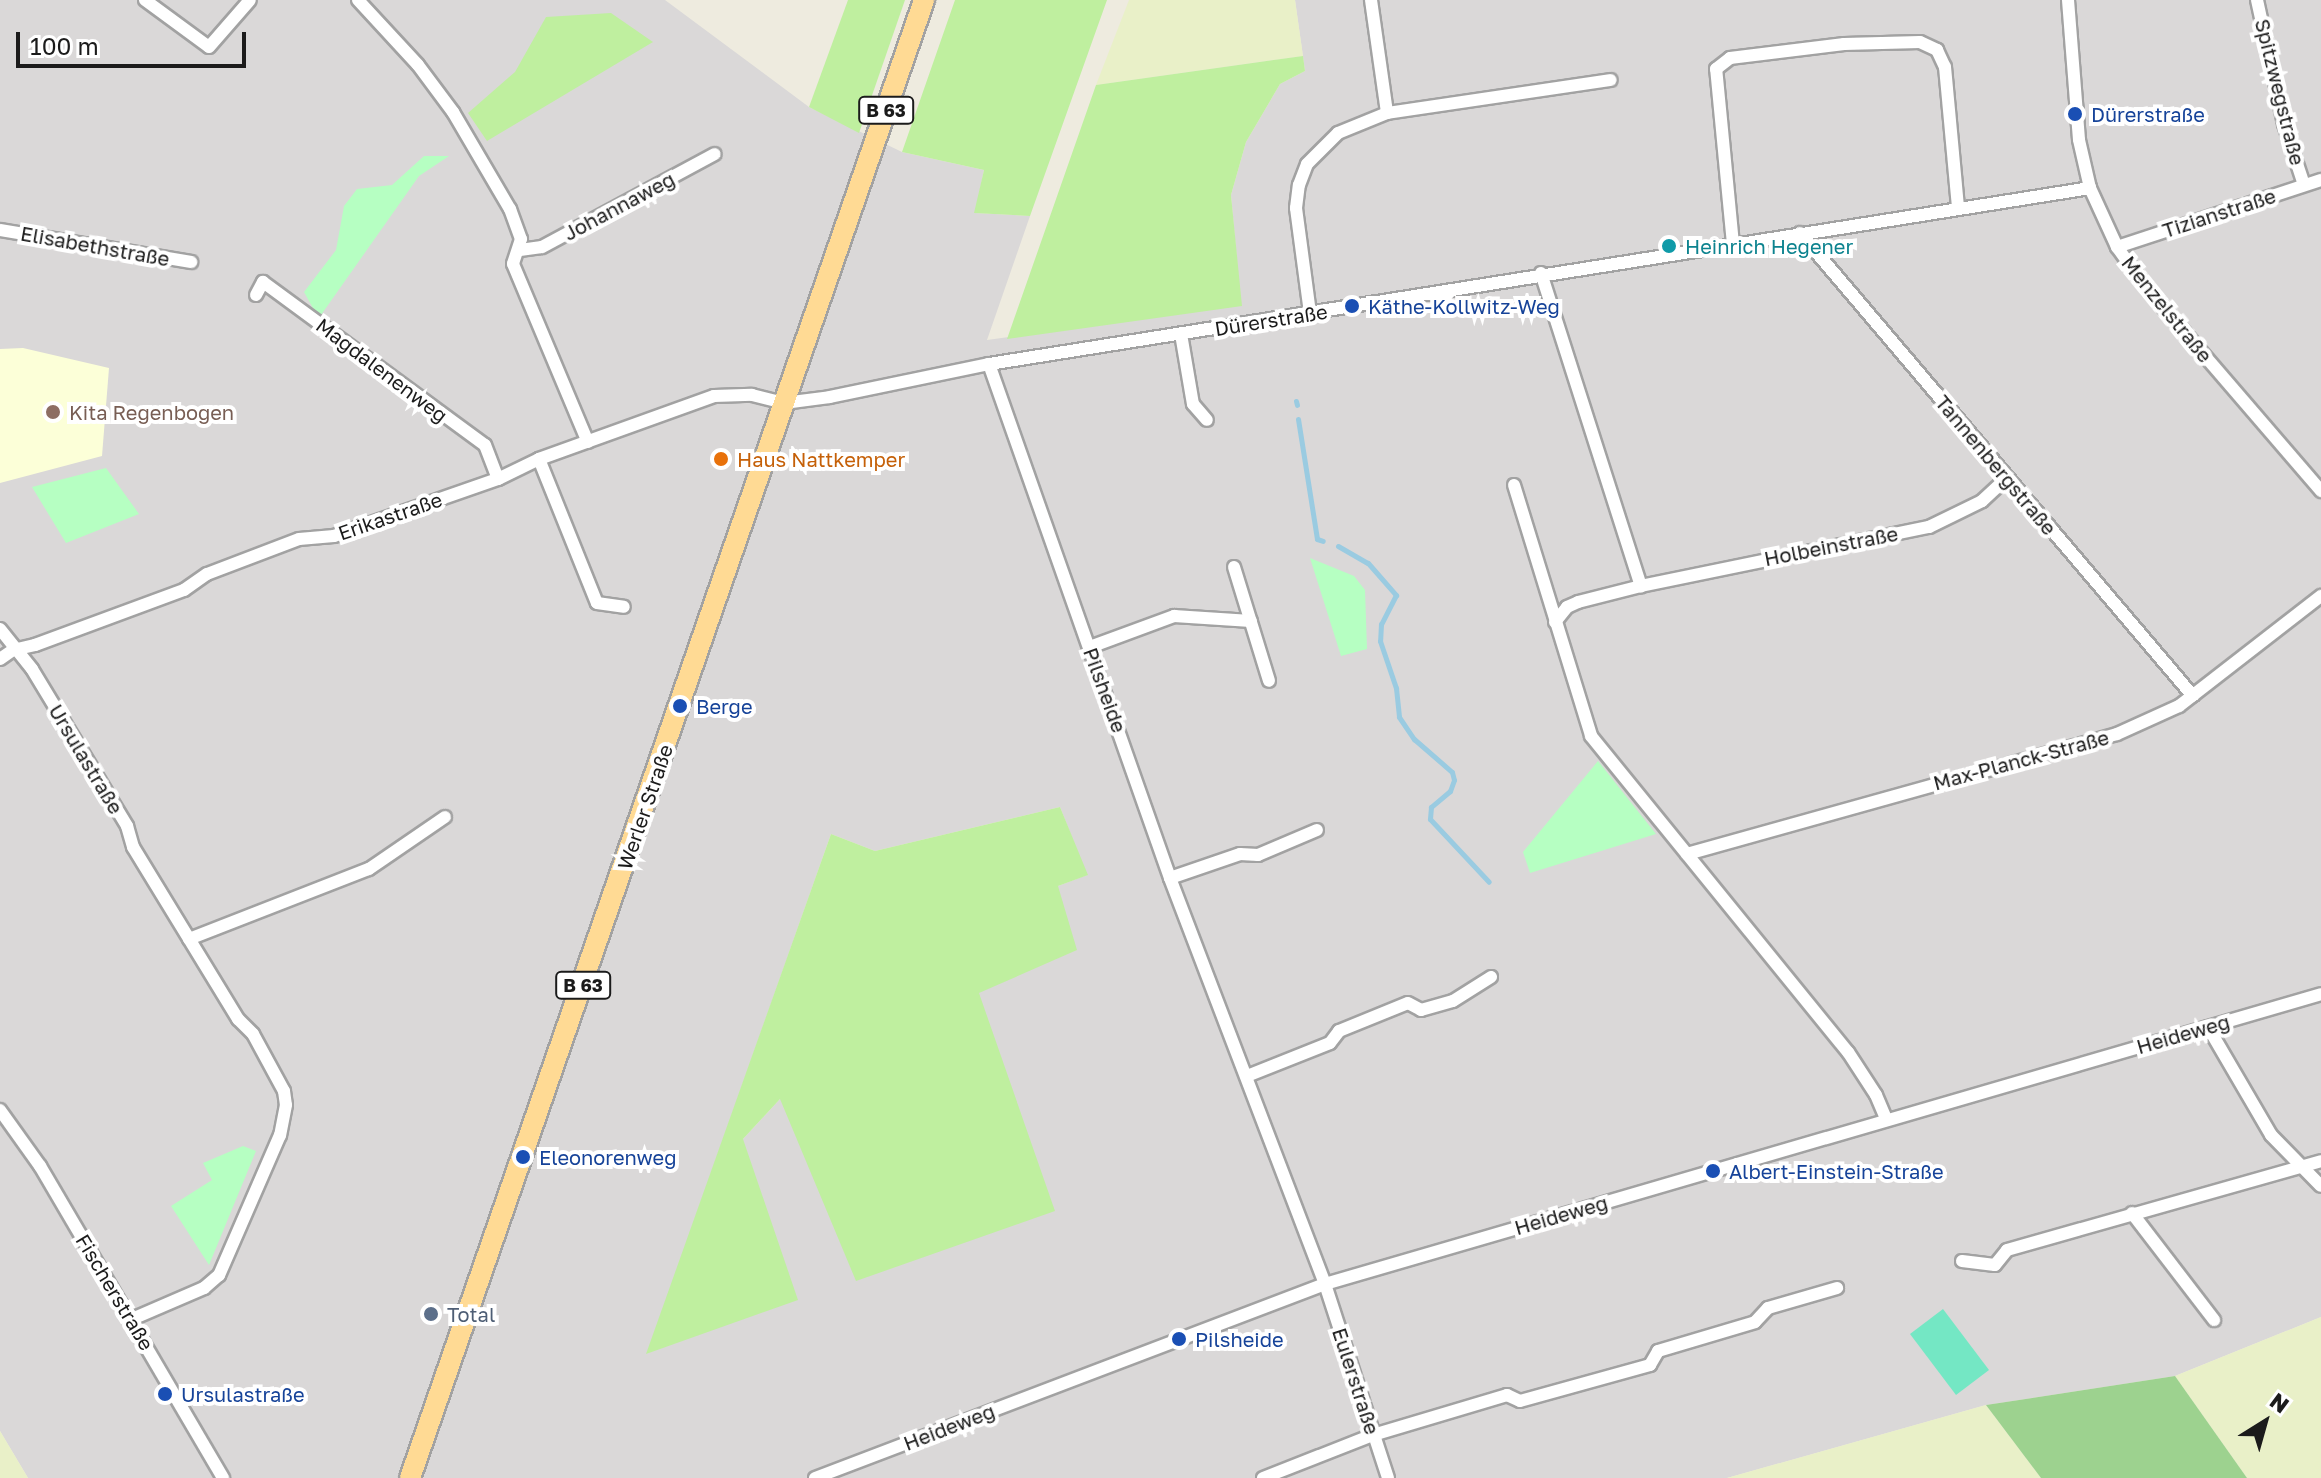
<!DOCTYPE html>
<html>
<head>
<meta charset="utf-8">
<style>
  body { margin:0 }
  #map { position:relative; width:2321px; height:1478px; overflow:hidden; background:#eeebdf; font-family:"Golos Text",sans-serif }
  div>[style] { position:absolute }
  [style*='--x'] { left:calc(var(--x)*1px); top:calc(var(--y)*1px); width:calc(var(--w)*1px); rotate:calc(var(--a)*1deg) }
  .residential>* { inset:0; background:#dad8d8 }
  .education>* { inset:0; background:#fcffd8 }
  .farmland>* { inset:0; background:#e9f0c8 }
  .grass>* { inset:0; background:#bfef9f }
  .forest>* { inset:0; background:#9dd28f }
  .park>* { inset:0; background:#b6ffc2 }
  .pitch>* { inset:0; background:#74e7c4 }
  .stream>* { height:5px; margin:-2.5px; padding:0 2.5px; transform-origin:2.5px; border-radius:2.5px; background:#9acbe1 }
  .roads { filter:drop-shadow(2px 0 #a2a2a2) drop-shadow(-2px 0 #a2a2a2) drop-shadow(0 2px #a2a2a2) drop-shadow(0 -2px #a2a2a2) }
  .minor>* { height:12px; margin:-6px; padding:0 6px; transform-origin:6px; border-radius:6px; background:#fff }
  .primary>* { height:20px; margin:-10px; padding:0 10px; transform-origin:10px; border-radius:10px; background:#ffda94 }
  .dots>* { width:22px; height:22px; translate:-50% -50%; box-sizing:border-box; border:4px solid #fff; border-radius:50% }
  span { translate:-50% -50%; white-space:nowrap; text-align:center; line-height:1.15; -webkit-text-stroke:8px #fff; paint-order:stroke }
  .shield-label span { padding:2px 6px; background:#fff; border:2px solid; border-radius:6px; -webkit-text-stroke-width:0 }
  .shield-label { font-size:18px; color:#1b1b1b; font-weight:700 }
  .street-label { font-size:20px; color:#1b1b1b }
  .transit-label { font-size:20px; color:#164399 }
  .left { translate:0 -50%; text-align:left }
  .culture-label { font-size:20px; color:#0d838f }
  .education-label { font-size:20px; color:#785e54 }
  .food-label { font-size:20px; color:#c56008 }
  .service-label { font-size:20px; color:#4e5e75 }
  .north { position:absolute; left:2225px; top:1382px; width:80px; height:80px; -webkit-text-stroke:6px #fff; paint-order:stroke; rotate:37deg; font-size:22px; font-weight:700; line-height:32px; text-align:center; color:#1b1b1b }
  .north::after { content:''; display:block; margin:auto; width:28px; height:36px; background:#1b1b1b; clip-path:polygon(50% 0,100% 100%,50% 72%,0 100%) }
  .scale { position:absolute; left:16px; top:32px; width:230px; height:36px; box-sizing:border-box; border:4px solid #1b1b1b; border-top:0; padding-left:10px; font-size:24px; line-height:28px; white-space:nowrap; color:#1b1b1b; -webkit-text-stroke:6px #fff; paint-order:stroke }
</style>
</head>
<body>
<div id="map">
  <div class="residential">
    <div style="clip-path:polygon(evenodd,0 0,665px 0,809px 107px,902px 152px,984px 170px,975px 213px,1030px 216px,987px 340px,1241px 305px,1231px 195px,1246px 142px,1280px 84px,1305px 71px,1295px 0,2321px 0,2321px 1317px,2175px 1376px,1986px 1405px,1727px 1478px,28px 1478px,0 1431px,0 0,1060px 807px,1087px 875px,1058px 886px,979px 993px,780px 1099px,743px 1139px,647px 1354px,831px 834px,875px 851px,1060px 807px)"></div>
  </div>
  <div class="education">
    <div style="clip-path:polygon(23px 348px,109px 368px,102px 456px,0 483px,0 349px)"></div>
  </div>
  <div class="farmland">
    <div style="clip-path:polygon(1129px 0,1295px 0,1303px 56px,1096px 85px)"></div>
    <div style="clip-path:polygon(2321px 1317px,2321px 1478px,2247px 1478px,2175px 1376px)"></div>
    <div style="clip-path:polygon(1986px 1405px,2041px 1478px,1727px 1478px)"></div>
    <div style="clip-path:polygon(0 1431px,28px 1478px,0 1478px)"></div>
  </div>
  <div class="grass">
    <div style="clip-path:polygon(848px 0,905px 0,859px 133px,809px 107px)"></div>
    <div style="clip-path:polygon(955px 0,1107px 0,1030px 216px,974px 213px,984px 170px,902px 152px)"></div>
    <div style="clip-path:polygon(611px 13px,653px 42px,487px 141px,468px 113px,515px 72px,546px 17px)"></div>
    <div style="clip-path:polygon(1303px 56px,1305px 71px,1280px 84px,1246px 142px,1231px 195px,1242px 306px,1007px 339px,1096px 85px)"></div>
    <div style="clip-path:polygon(1060px 807px,1088px 875px,1058px 886px,1077px 950px,979px 993px,1055px 1211px,856px 1281px,780px 1099px,743px 1139px,798px 1300px,646px 1354px,831px 834px,875px 851px)"></div>
  </div>
  <div class="forest">
    <div style="clip-path:polygon(2175px 1376px,2247px 1478px,2041px 1478px,1986px 1405px)"></div>
  </div>
  <div class="park">
    <div style="clip-path:polygon(424px 156px,449px 156px,419px 176px,321px 315px,314px 310px,304px 292px,336px 250px,344px 206px,357px 189px,392px 185px)"></div>
    <div style="clip-path:polygon(106px 468px,139px 514px,66px 543px,32px 487px)"></div>
    <div style="clip-path:polygon(1310px 558px,1354px 576px,1365px 590px,1367px 649px,1341px 656px)"></div>
    <div style="clip-path:polygon(1598px 761px,1656px 834px,1530px 873px,1523px 852px)"></div>
    <div style="clip-path:polygon(243px 1146px,256px 1151px,209px 1265px,171px 1206px,212px 1180px,203px 1163px)"></div>
  </div>
  <div class="pitch">
    <div style="clip-path:polygon(1943px 1309px,1989px 1370px,1956px 1395px,1910px 1334px)"></div>
  </div>
  <div class="stream">
    <div style="--x:1296;--y:401;--w:4;--a:76"></div>
    <div style="--x:1298;--y:419;--w:121;--a:81"></div>
    <div style="--x:1317;--y:539;--w:6;--a:18"></div>
    <div style="--x:1338;--y:546;--w:34;--a:30"></div>
    <div style="--x:1368;--y:563;--w:43;--a:48.8"></div>
    <div style="--x:1396;--y:595;--w:33;--a:117"></div>
    <div style="--x:1381;--y:624;--w:17;--a:93"></div>
    <div style="--x:1380;--y:641;--w:50;--a:71.2"></div>
    <div style="--x:1396;--y:688;--w:29;--a:84"></div>
    <div style="--x:1399;--y:717;--w:27;--a:56"></div>
    <div style="--x:1414;--y:739;--w:50;--a:41"></div>
    <div style="--x:1452;--y:772;--w:8;--a:76"></div>
    <div style="--x:1454;--y:780;--w:12;--a:110"></div>
    <div style="--x:1450;--y:791;--w:25;--a:140"></div>
    <div style="--x:1431;--y:807;--w:12;--a:95"></div>
    <div style="--x:1430;--y:819;--w:86;--a:46.9"></div>
  </div>
  <div class="roads">
    <div class="minor">
      <div style="--x:145;--y:0;--w:79;--a:36.3"></div>
      <div style="--x:209;--y:47;--w:62;--a:-48.9"></div>
      <div style="--x:358;--y:0;--w:88;--a:47.3"></div>
      <div style="--x:418;--y:65;--w:59;--a:53.3"></div>
      <div style="--x:453;--y:112;--w:113;--a:59.6"></div>
      <div style="--x:510;--y:209;--w:32;--a:70"></div>
      <div style="--x:521;--y:239;--w:26;--a:108"></div>
      <div style="--x:513;--y:264;--w:193;--a:67.2"></div>
      <div style="--x:1371;--y:0;--w:114;--a:81.9"></div>
      <div style="--x:2068;--y:0;--w:140;--a:85.5"></div>
      <div style="--x:2079;--y:140;--w:49;--a:77.1"></div>
      <div style="--x:2090;--y:188;--w:65;--a:65.4"></div>
      <div style="--x:2117;--y:247;--w:54;--a:54"></div>
      <div style="--x:2149;--y:291;--w:264;--a:49.3"></div>
      <div style="--x:2257;--y:0;--w:127;--a:77.7"></div>
      <div style="--x:2284;--y:124;--w:64;--a:71.8"></div>
      <div style="--x:0;--y:230;--w:194;--a:9.5"></div>
      <div style="--x:1800;--y:233;--w:607;--a:49.68"></div>
      <div style="--x:1733;--y:244;--w:176;--a:-95.5"></div>
      <div style="--x:1716;--y:69;--w:18;--a:-38"></div>
      <div style="--x:1730;--y:58;--w:115;--a:-7"></div>
      <div style="--x:1844;--y:44;--w:76;--a:-1.5"></div>
      <div style="--x:1920;--y:42;--w:19;--a:25"></div>
      <div style="--x:1937;--y:50;--w:19;--a:65"></div>
      <div style="--x:1945;--y:67;--w:141;--a:84.7"></div>
      <div style="--x:2117;--y:247;--w:215;--a:-18.2"></div>
      <div style="--x:520;--y:250;--w:22;--a:-8"></div>
      <div style="--x:542;--y:247;--w:196;--a:-28.3"></div>
      <div style="--x:1541;--y:273;--w:329;--a:72.3"></div>
      <div style="--x:256;--y:295;--w:15;--a:-62"></div>
      <div style="--x:263;--y:282;--w:275;--a:36.3"></div>
      <div style="--x:485;--y:445;--w:36;--a:69"></div>
      <div style="--x:1310;--y:313;--w:106;--a:-97.6"></div>
      <div style="--x:1296;--y:208;--w:23;--a:-83"></div>
      <div style="--x:1299;--y:185;--w:22;--a:-69"></div>
      <div style="--x:1307;--y:164;--w:44;--a:-45"></div>
      <div style="--x:1338;--y:133;--w:53;--a:-22.2"></div>
      <div style="--x:1387;--y:113;--w:226;--a:-8.4"></div>
      <div style="--x:1181;--y:334;--w:71;--a:80.3"></div>
      <div style="--x:1193;--y:404;--w:21;--a:49"></div>
      <div style="--x:989;--y:364;--w:545;--a:70.6"></div>
      <div style="--x:1170;--y:878;--w:435;--a:69.1"></div>
      <div style="--x:1325;--y:1284;--w:204;--a:72"></div>
      <div style="--x:539;--y:459;--w:155;--a:68.1"></div>
      <div style="--x:597;--y:603;--w:27;--a:8"></div>
      <div style="--x:1514;--y:485;--w:263;--a:72.9"></div>
      <div style="--x:1591;--y:736;--w:407;--a:50.9"></div>
      <div style="--x:1848;--y:1052;--w:51;--a:56.9"></div>
      <div style="--x:1876;--y:1095;--w:25;--a:67"></div>
      <div style="--x:1234;--y:567;--w:119;--a:72.9"></div>
      <div style="--x:1555;--y:622;--w:19;--a:-51"></div>
      <div style="--x:1567;--y:607;--w:12;--a:-24"></div>
      <div style="--x:1578;--y:602;--w:65;--a:-14.3"></div>
      <div style="--x:1641;--y:586;--w:294;--a:-11.6"></div>
      <div style="--x:1929;--y:527;--w:59;--a:-26.1"></div>
      <div style="--x:1982;--y:501;--w:34;--a:-43"></div>
      <div style="--x:0;--y:629;--w:51;--a:51.3"></div>
      <div style="--x:32;--y:669;--w:184;--a:58.8"></div>
      <div style="--x:127;--y:826;--w:22;--a:74"></div>
      <div style="--x:133;--y:847;--w:202;--a:58.6"></div>
      <div style="--x:238;--y:1019;--w:21;--a:45"></div>
      <div style="--x:253;--y:1034;--w:65;--a:61.5"></div>
      <div style="--x:284;--y:1091;--w:14;--a:82"></div>
      <div style="--x:286;--y:1105;--w:31;--a:101"></div>
      <div style="--x:280;--y:1135;--w:153;--a:113.5"></div>
      <div style="--x:219;--y:1275;--w:20;--a:139"></div>
      <div style="--x:204;--y:1288;--w:78;--a:156.7"></div>
      <div style="--x:1090;--y:647;--w:90;--a:-20.3"></div>
      <div style="--x:1174;--y:616;--w:77;--a:3.7"></div>
      <div style="--x:0;--y:659;--w:16;--a:-35"></div>
      <div style="--x:13;--y:650;--w:23;--a:-13"></div>
      <div style="--x:35;--y:645;--w:159;--a:-20.3"></div>
      <div style="--x:184;--y:590;--w:28;--a:-35"></div>
      <div style="--x:207;--y:574;--w:98;--a:-20.8"></div>
      <div style="--x:299;--y:539;--w:35;--a:-5"></div>
      <div style="--x:334;--y:536;--w:174;--a:-19.2"></div>
      <div style="--x:498;--y:479;--w:46;--a:-26"></div>
      <div style="--x:539;--y:459;--w:186;--a:-19.8"></div>
      <div style="--x:714;--y:396;--w:38;--a:-2"></div>
      <div style="--x:752;--y:395;--w:33;--a:14"></div>
      <div style="--x:784;--y:403;--w:46;--a:-7.4"></div>
      <div style="--x:830;--y:397;--w:162;--a:-11.7"></div>
      <div style="--x:989;--y:364;--w:1115;--a:-9.08"></div>
      <div style="--x:1687;--y:854;--w:446;--a:-15.6"></div>
      <div style="--x:2117;--y:734;--w:68;--a:-24.3"></div>
      <div style="--x:2179;--y:706;--w:180;--a:-37.8"></div>
      <div style="--x:1170;--y:878;--w:74;--a:-18.9"></div>
      <div style="--x:1240;--y:854;--w:18;--a:3"></div>
      <div style="--x:1258;--y:855;--w:64;--a:-23"></div>
      <div style="--x:189;--y:939;--w:193;--a:-21.3"></div>
      <div style="--x:369;--y:869;--w:92;--a:-34.4"></div>
      <div style="--x:2208;--y:1027;--w:125;--a:59.7"></div>
      <div style="--x:2271;--y:1135;--w:71;--a:45.6"></div>
      <div style="--x:1247;--y:1076;--w:89;--a:-21.7"></div>
      <div style="--x:1330;--y:1043;--w:15;--a:-53"></div>
      <div style="--x:1339;--y:1031;--w:74;--a:-22.1"></div>
      <div style="--x:1408;--y:1003;--w:15;--a:28"></div>
      <div style="--x:1421;--y:1010;--w:33;--a:-16"></div>
      <div style="--x:1453;--y:1001;--w:45;--a:-32.3"></div>
      <div style="--x:0;--y:1110;--w:69;--a:54.5"></div>
      <div style="--x:40;--y:1166;--w:362;--a:59.6"></div>
      <div style="--x:2132;--y:1213;--w:135;--a:52.5"></div>
      <div style="--x:1962;--y:1261;--w:33;--a:7"></div>
      <div style="--x:1995;--y:1265;--w:19;--a:-51"></div>
      <div style="--x:2007;--y:1250;--w:326;--a:-15.8"></div>
      <div style="--x:815;--y:1478;--w:546;--a:-20.83"></div>
      <div style="--x:1325;--y:1284;--w:1037;--a:-16.23"></div>
      <div style="--x:1263;--y:1478;--w:118;--a:-21.4"></div>
      <div style="--x:1373;--y:1435;--w:140;--a:-16.6"></div>
      <div style="--x:1507;--y:1395;--w:14;--a:25"></div>
      <div style="--x:1520;--y:1401;--w:135;--a:-15.5"></div>
      <div style="--x:1650;--y:1365;--w:16;--a:-60"></div>
      <div style="--x:1658;--y:1351;--w:101;--a:-16.6"></div>
      <div style="--x:1755;--y:1322;--w:19;--a:-47"></div>
      <div style="--x:1768;--y:1308;--w:72;--a:-16.2"></div>
    </div>
    <div class="primary">
      <div style="--x:410;--y:1478;--w:1565;--a:-70.82"></div>
    </div>
  </div>
  <div class="dots">
    <div style="left:2075px;top:114px;background:#1a4fb4"></div>
    <div style="left:1669px;top:246px;background:#0f9aa8"></div>
    <div style="left:1352px;top:306px;background:#1a4fb4"></div>
    <div style="left:53px;top:412px;background:#8d6e63"></div>
    <div style="left:721px;top:459px;background:#e8710a"></div>
    <div style="left:680px;top:706px;background:#1a4fb4"></div>
    <div style="left:523px;top:1157px;background:#1a4fb4"></div>
    <div style="left:1713px;top:1171px;background:#1a4fb4"></div>
    <div style="left:431px;top:1314px;background:#5c6f8a"></div>
    <div style="left:1179px;top:1339px;background:#1a4fb4"></div>
    <div style="left:165px;top:1394px;background:#1a4fb4"></div>
  </div>
  <div class="shield-label">
    <span style="left:886px;top:110px">B 63</span>
    <span style="left:583px;top:985px">B 63</span>
  </div>
  <div class="street-label">
    <span style="left:2280px;top:92px;rotate:76deg">Spitzwegstraße</span>
    <span style="left:619px;top:206px;rotate:-28deg">Johannaweg</span>
    <span style="left:2219px;top:213px;rotate:-18deg">Tizianstraße</span>
    <span style="left:95px;top:246px;rotate:10deg">Elisabethstraße</span>
    <span style="left:2167px;top:309px;rotate:51deg">Menzelstraße</span>
    <span style="left:1271px;top:320px;rotate:-9deg">Dürerstraße</span>
    <span style="left:382px;top:370px;rotate:37deg">Magdalenenweg</span>
    <span style="left:1996px;top:465px;rotate:50deg">Tannenbergstraße</span>
    <span style="left:390px;top:516px;rotate:-19deg">Erikastraße</span>
    <span style="left:1831px;top:546px;rotate:-11deg">Holbeinstraße</span>
    <span style="left:1105px;top:690px;rotate:70deg">Pilsheide</span>
    <span style="left:86px;top:759px;rotate:59deg">Ursulastraße</span>
    <span style="left:2021px;top:760px;rotate:-15deg">Max-Planck-Straße</span>
    <span style="left:645px;top:807px;rotate:-71deg">Werler Straße</span>
    <span style="left:2183px;top:1034px;rotate:-16deg">Heideweg</span>
    <span style="left:1561px;top:1215px;rotate:-16deg">Heideweg</span>
    <span style="left:115px;top:1292px;rotate:59deg">Fischerstraße</span>
    <span style="left:1356px;top:1381px;rotate:72deg">Eulerstraße</span>
    <span style="left:949px;top:1427px;rotate:-21deg">Heideweg</span>
  </div>
  <div class="transit-label">
    <span class="left" style="left:2091px;top:114px">Dürerstraße</span>
    <span class="left" style="left:1368px;top:306px">Käthe-Kollwitz-Weg</span>
    <span class="left" style="left:696px;top:706px">Berge</span>
    <span class="left" style="left:539px;top:1157px">Eleonorenweg</span>
    <span class="left" style="left:1729px;top:1171px">Albert-Einstein-Straße</span>
    <span class="left" style="left:1195px;top:1339px">Pilsheide</span>
    <span class="left" style="left:181px;top:1394px">Ursulastraße</span>
  </div>
  <div class="culture-label">
    <span class="left" style="left:1685px;top:246px">Heinrich Hegener</span>
  </div>
  <div class="education-label">
    <span class="left" style="left:69px;top:412px">Kita Regenbogen</span>
  </div>
  <div class="food-label">
    <span class="left" style="left:737px;top:459px">Haus Nattkemper</span>
  </div>
  <div class="service-label">
    <span class="left" style="left:447px;top:1314px">Total</span>
  </div>
  <div class="north">N</div>
  <div class="scale">100 m</div>
</div>
</body>
</html>
